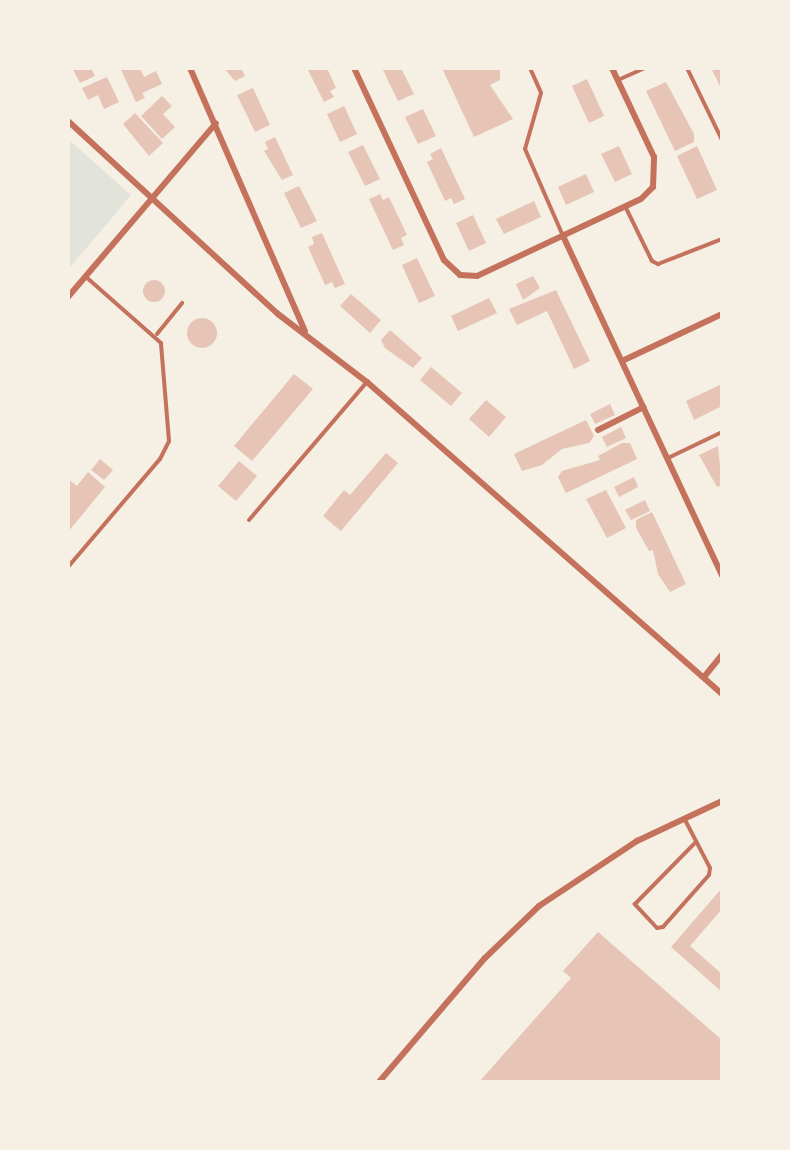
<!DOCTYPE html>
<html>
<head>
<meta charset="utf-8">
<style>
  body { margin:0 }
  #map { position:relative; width:790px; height:1150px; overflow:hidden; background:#f6efe4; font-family:Inter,sans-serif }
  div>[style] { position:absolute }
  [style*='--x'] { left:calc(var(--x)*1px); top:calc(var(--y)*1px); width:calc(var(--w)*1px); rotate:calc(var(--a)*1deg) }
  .green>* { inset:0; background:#e2e4dc }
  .building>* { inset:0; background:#e6c5b7 }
  .round { border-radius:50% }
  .service>* { height:4px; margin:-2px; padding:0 2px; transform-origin:2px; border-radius:2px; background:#c5725c }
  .minor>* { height:6px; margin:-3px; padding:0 3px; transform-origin:3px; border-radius:3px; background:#c5725c }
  span { translate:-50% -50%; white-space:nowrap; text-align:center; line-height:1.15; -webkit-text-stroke:10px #f6efe4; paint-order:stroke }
  .frame { position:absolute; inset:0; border:70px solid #f6efe4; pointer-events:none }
</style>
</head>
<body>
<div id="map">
  <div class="green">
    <div style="clip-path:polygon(68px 139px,131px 195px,68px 270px)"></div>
  </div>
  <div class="building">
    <div style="clip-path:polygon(72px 68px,91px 68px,95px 76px,80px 83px)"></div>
    <div style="clip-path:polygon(140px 68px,144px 77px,156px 71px,162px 84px,142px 93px,145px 98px,136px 102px,121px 70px)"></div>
    <div style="clip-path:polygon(224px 68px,241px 68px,245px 76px,235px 81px)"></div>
    <div style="clip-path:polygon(307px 68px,327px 68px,336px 88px,330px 91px,334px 97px,324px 102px)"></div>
    <div style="clip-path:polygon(382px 68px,401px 68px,414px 94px,398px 101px)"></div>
    <div style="clip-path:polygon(442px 68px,500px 68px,500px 80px,490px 85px,513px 119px,474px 137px)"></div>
    <div style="clip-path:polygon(711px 68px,722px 68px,722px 97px,720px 86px)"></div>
    <div style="clip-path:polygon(107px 77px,119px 102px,104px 109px,98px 95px,88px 100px,82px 88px)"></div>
    <div style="clip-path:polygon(587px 79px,604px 116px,589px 123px,572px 86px)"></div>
    <div style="clip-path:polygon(666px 82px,694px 134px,694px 142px,675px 151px,646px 91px)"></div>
    <div style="clip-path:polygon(253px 88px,270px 125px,255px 132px,237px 95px)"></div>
    <div style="clip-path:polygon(162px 96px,172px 106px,163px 114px,175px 127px,162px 139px,141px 116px)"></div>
    <div style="clip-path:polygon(344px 106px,357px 134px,340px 142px,327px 114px)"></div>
    <div style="clip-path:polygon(423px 109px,436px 136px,418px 144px,405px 117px)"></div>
    <div style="clip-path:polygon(135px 113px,163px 143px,149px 156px,123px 124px)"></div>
    <div style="clip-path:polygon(275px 137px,293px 175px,282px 180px,264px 151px,268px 149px,265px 142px)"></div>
    <div style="clip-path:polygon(363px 145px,380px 179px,365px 186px,348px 152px)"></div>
    <div style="clip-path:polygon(619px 146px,632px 174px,615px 182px,601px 154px)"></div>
    <div style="clip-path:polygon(697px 146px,717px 190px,697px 199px,677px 156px)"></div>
    <div style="clip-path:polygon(441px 148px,465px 199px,454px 204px,451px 198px,445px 201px,427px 162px,433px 159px,430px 154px)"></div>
    <div style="clip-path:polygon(586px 174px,594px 192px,566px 205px,558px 187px)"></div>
    <div style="clip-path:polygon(299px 186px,317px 221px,301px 228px,284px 193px)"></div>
    <div style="clip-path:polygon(380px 194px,383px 200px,389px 197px,407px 235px,401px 238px,404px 245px,393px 250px,369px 199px)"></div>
    <div style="clip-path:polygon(534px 201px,541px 217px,504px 234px,496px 219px)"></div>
    <div style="clip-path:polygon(473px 215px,486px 243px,469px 251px,456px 223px)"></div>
    <div style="clip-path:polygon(322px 233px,345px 284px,335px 288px,332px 282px,325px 285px,308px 247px,314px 244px,312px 237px)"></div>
    <div style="clip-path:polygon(417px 258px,435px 296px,419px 303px,402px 265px)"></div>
    <div style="clip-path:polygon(533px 276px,540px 288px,523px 300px,516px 284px)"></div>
    <div class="round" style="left:143px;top:280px;width:22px;height:22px"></div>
    <div style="clip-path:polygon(556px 290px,590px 361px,574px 369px,547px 311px,517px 325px,509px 309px)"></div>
    <div style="clip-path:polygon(351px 294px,381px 320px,370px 333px,340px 306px)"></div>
    <div style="clip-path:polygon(489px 298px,497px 313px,458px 331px,451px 316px)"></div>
    <div class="round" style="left:187px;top:318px;width:30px;height:30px"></div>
    <div style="clip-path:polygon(390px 330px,422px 358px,413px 368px,385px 348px,381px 340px)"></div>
    <div style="clip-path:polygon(431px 367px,462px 393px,451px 406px,420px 380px)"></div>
    <div style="clip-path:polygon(294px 374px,313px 389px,252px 461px,234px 446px)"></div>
    <div style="clip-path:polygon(722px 384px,722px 406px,694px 420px,686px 401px)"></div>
    <div style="clip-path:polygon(486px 400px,506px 417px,489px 437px,469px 419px)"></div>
    <div style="clip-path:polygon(610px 404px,615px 415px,595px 424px,590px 414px)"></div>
    <div style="clip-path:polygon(586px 420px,594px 436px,589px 443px,562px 449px,542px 465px,522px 471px,514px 454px)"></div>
    <div style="clip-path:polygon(621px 427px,626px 438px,607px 447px,602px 437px)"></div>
    <div style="clip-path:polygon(622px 443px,630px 443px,637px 459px,566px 493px,558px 477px,562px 471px,600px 460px,598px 456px)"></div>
    <div style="clip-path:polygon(718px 446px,722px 485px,717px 487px,699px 455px)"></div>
    <div style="clip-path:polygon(386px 453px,398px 463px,341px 531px,323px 516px,344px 490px,350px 495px)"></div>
    <div style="clip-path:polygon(100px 459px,113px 470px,104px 480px,91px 470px)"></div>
    <div style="clip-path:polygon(239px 461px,257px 476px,236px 501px,218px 486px)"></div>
    <div style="clip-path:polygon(88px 472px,105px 487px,68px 532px,68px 479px,77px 486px)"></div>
    <div style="clip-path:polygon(634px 477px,638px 487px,619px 497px,614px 487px)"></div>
    <div style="clip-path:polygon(606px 490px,626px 528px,607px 538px,586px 499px)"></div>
    <div style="clip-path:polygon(645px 500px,650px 511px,631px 520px,625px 510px)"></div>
    <div style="clip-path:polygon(652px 512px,686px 584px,670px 592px,658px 574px,653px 550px,649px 551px,636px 528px,636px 520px)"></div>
    <div style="clip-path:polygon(722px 888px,722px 909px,690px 946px,722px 974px,722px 992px,671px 947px)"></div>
    <div style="clip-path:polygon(598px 932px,722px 1040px,722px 1082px,479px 1082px,571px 978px,563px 971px)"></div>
  </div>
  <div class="service">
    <div style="--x:530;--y:68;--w:27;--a:66"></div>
    <div style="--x:541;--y:93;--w:58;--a:105.9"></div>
    <div style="--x:525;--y:149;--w:95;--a:66.4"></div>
    <div style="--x:687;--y:68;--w:80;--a:64.1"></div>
    <div style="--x:618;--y:80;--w:30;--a:-24"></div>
    <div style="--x:625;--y:206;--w:61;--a:63.9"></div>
    <div style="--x:652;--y:261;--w:7;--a:27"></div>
    <div style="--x:658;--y:264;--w:69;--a:-21.3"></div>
    <div style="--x:157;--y:334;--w:40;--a:-51"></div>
    <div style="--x:668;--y:458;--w:60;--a:-25.7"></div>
    <div style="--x:249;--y:520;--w:182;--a:-49.5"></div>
    <div style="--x:68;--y:567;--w:142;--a:-49.6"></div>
    <div style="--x:160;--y:459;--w:20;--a:-63"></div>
    <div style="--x:169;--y:441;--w:98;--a:-94.7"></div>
    <div style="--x:161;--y:343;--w:101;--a:-138.6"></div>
    <div style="--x:684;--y:818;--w:56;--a:62.5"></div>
    <div style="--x:710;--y:868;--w:7;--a:98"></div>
    <div style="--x:709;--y:875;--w:69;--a:131.5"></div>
    <div style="--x:663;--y:927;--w:6;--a:171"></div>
    <div style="--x:657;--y:928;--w:33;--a:-133"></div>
    <div style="--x:635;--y:904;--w:87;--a:-45.5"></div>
  </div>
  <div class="minor">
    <div style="--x:190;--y:68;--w:287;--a:66.4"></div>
    <div style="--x:354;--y:68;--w:212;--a:64.9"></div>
    <div style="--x:444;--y:260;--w:22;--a:43"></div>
    <div style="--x:460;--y:275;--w:17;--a:3"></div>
    <div style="--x:477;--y:276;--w:181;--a:-25.2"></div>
    <div style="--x:641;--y:199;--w:17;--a:-45"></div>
    <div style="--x:653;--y:187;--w:30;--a:-88"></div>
    <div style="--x:654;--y:157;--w:98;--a:-115.3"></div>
    <div style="--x:68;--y:121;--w:285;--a:42.6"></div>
    <div style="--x:278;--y:314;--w:112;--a:37.4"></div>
    <div style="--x:367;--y:382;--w:473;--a:41.3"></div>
    <div style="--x:563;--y:236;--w:375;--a:64.9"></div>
    <div style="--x:68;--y:297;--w:228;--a:-49.6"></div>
    <div style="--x:622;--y:361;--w:110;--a:-25.2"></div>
    <div style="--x:598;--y:430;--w:51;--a:-26.6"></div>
    <div style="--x:704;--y:677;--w:28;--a:-51"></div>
    <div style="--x:379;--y:1082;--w:163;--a:-49.5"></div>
    <div style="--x:485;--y:958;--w:75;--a:-43.9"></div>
    <div style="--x:539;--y:906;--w:118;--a:-33.6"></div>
    <div style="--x:637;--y:841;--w:94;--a:-25.2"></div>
  </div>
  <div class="frame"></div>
</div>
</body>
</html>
